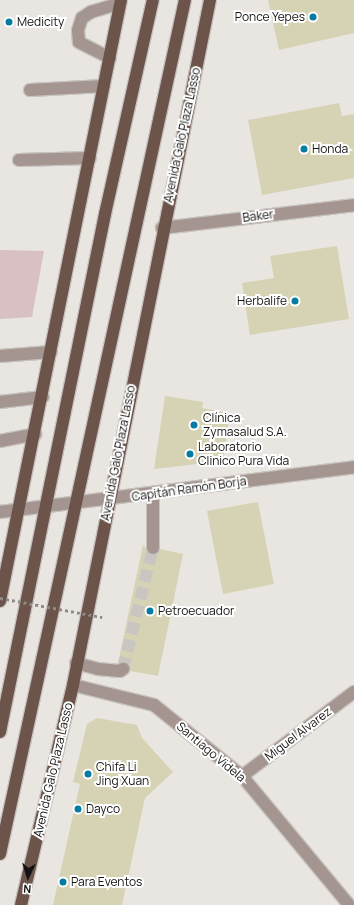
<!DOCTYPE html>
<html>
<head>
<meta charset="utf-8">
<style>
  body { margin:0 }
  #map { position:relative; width:354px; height:905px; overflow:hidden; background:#e9e5e0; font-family:Manrope,sans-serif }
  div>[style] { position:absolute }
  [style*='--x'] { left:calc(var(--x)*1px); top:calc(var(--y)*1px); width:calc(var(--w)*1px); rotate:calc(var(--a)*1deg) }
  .green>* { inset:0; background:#d9c0c3 }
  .building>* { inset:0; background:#d6d3b4 }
  .minor-tunnel>* { height:12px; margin-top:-6px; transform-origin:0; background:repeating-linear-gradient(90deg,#c9c6c1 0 12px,transparent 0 18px) }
  .roads { filter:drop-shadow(1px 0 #c7c3bf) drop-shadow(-1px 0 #c7c3bf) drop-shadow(0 1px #c7c3bf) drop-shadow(0 -1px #c7c3bf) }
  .minor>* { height:12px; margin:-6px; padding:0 6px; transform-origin:6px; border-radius:6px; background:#a49590 }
  .major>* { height:12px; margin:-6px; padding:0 6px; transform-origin:6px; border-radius:6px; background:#6c544b }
  .path-bridge>* { height:2.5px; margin-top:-1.25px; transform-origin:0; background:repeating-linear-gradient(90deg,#8e8b87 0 3px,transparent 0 6px) }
  .dots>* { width:11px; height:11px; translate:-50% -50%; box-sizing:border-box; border:2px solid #fff; border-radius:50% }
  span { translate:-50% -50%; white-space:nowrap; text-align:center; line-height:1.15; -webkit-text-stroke:4px #fff; paint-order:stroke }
  .poi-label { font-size:12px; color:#141311 }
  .right { translate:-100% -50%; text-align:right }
  .left { translate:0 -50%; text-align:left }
  .street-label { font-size:12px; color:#141311 }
  .north { position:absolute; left:8px; top:857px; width:40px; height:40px; -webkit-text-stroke:3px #fff; paint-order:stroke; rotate:184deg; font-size:11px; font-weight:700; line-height:16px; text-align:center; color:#141311 }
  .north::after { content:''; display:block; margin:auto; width:14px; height:18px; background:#141311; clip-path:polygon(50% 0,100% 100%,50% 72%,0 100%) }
</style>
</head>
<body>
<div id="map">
  <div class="green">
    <div style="clip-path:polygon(0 250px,44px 251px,32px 317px,0 319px)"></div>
  </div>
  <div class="building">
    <div style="clip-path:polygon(268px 0,354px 0,354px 33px,279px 50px)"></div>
    <div style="clip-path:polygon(339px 103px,342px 116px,354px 114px,354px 178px,262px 195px,248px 120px)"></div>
    <div style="clip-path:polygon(337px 246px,349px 319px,250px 335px,242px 283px,274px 278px,270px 256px)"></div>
    <div style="clip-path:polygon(165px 396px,203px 402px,202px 408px,230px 413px,223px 461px,154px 469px)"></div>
    <div style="clip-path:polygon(258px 502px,274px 584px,223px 594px,207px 511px)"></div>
    <div style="clip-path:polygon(143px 545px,153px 555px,160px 549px,183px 554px,158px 676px,130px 671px,126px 662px,118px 663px)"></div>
    <div style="clip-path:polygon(97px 718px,137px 725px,142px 738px,173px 772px,145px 798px,122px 905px,53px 905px,80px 784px,73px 782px,87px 724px)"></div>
  </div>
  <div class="minor-tunnel">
    <div style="--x:123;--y:669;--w:125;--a:-76.1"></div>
  </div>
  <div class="roads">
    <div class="minor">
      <div style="--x:110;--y:58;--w:35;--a:-153"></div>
      <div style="--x:79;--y:42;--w:12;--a:-95"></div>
      <div style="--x:78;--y:30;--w:13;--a:-72"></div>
      <div style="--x:82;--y:18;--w:11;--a:-34"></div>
      <div style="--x:91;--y:12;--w:30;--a:-17"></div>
      <div style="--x:30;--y:90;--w:74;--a:-3.1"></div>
      <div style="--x:19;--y:160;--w:71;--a:-1.6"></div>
      <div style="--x:162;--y:228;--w:193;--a:-6.8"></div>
      <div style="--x:0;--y:356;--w:51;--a:-4.5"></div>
      <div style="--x:0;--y:402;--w:43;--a:-6.6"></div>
      <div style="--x:0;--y:441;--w:36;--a:-11"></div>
      <div style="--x:0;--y:512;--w:357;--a:-7.2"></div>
      <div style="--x:153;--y:548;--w:55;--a:-90"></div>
      <div style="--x:76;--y:663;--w:23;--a:15"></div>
      <div style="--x:98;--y:669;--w:22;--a:5"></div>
      <div style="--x:120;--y:671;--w:4;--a:-34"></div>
      <div style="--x:73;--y:685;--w:83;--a:13.9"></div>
      <div style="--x:154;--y:705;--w:113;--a:38.9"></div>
      <div style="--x:242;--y:776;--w:168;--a:50.3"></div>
      <div style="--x:242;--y:776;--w:140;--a:-36.9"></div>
    </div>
    <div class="major">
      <div style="--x:0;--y:601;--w:613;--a:-78.62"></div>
      <div style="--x:0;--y:732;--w:529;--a:-78.54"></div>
      <div style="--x:105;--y:214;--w:219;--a:-77.4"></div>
      <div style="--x:0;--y:854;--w:874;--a:-77.78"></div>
      <div style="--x:21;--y:905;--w:226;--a:-76.7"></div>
      <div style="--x:73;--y:685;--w:699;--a:-78.69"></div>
    </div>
  </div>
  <div class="path-bridge">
    <div style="--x:0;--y:598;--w:104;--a:10.6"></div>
  </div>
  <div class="dots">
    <div style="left:313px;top:17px;background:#037ba3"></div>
    <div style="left:9px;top:22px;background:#037ba3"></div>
    <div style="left:304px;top:149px;background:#037ba3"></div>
    <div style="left:295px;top:301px;background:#037ba3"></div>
    <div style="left:194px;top:425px;background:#037ba3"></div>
    <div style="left:190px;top:454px;background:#037ba3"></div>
    <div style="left:150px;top:611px;background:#037ba3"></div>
    <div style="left:88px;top:774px;background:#037ba3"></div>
    <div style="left:78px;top:809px;background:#037ba3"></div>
    <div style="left:63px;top:882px;background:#037ba3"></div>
  </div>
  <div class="poi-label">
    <span class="right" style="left:305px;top:17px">Ponce Yepes</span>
    <span class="left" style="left:17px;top:22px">Medicity</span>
    <span class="left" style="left:312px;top:149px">Honda</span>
    <span class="right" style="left:287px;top:301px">Herbalife</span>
    <span class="left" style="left:203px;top:425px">Clínica<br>Zymasalud S.A.</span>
    <span class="left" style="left:198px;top:454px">Laboratorio<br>Clinico Pura Vida</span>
    <span class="left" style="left:158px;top:611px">Petroecuador</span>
    <span class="left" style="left:96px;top:774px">Chifa Li<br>Jing Xuan</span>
    <span class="left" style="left:86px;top:809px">Dayco</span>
    <span class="left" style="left:71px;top:882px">Para Eventos</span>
  </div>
  <div class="street-label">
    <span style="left:182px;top:135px;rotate:-78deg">Avenida Galo Plaza Lasso</span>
    <span style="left:258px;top:216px;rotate:-7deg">Baker</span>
    <span style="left:118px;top:453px;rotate:-79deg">Avenida Galo Plaza Lasso</span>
    <span style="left:189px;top:489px;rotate:-8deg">Capitán Ramón Borja</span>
    <span style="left:298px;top:734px;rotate:-37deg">Miguel Alvarez</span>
    <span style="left:211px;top:752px;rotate:40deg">Santiago Videla</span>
    <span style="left:53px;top:770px;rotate:-77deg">Avenida Galo Plaza Lasso</span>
  </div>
  <div class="north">N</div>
</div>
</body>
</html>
